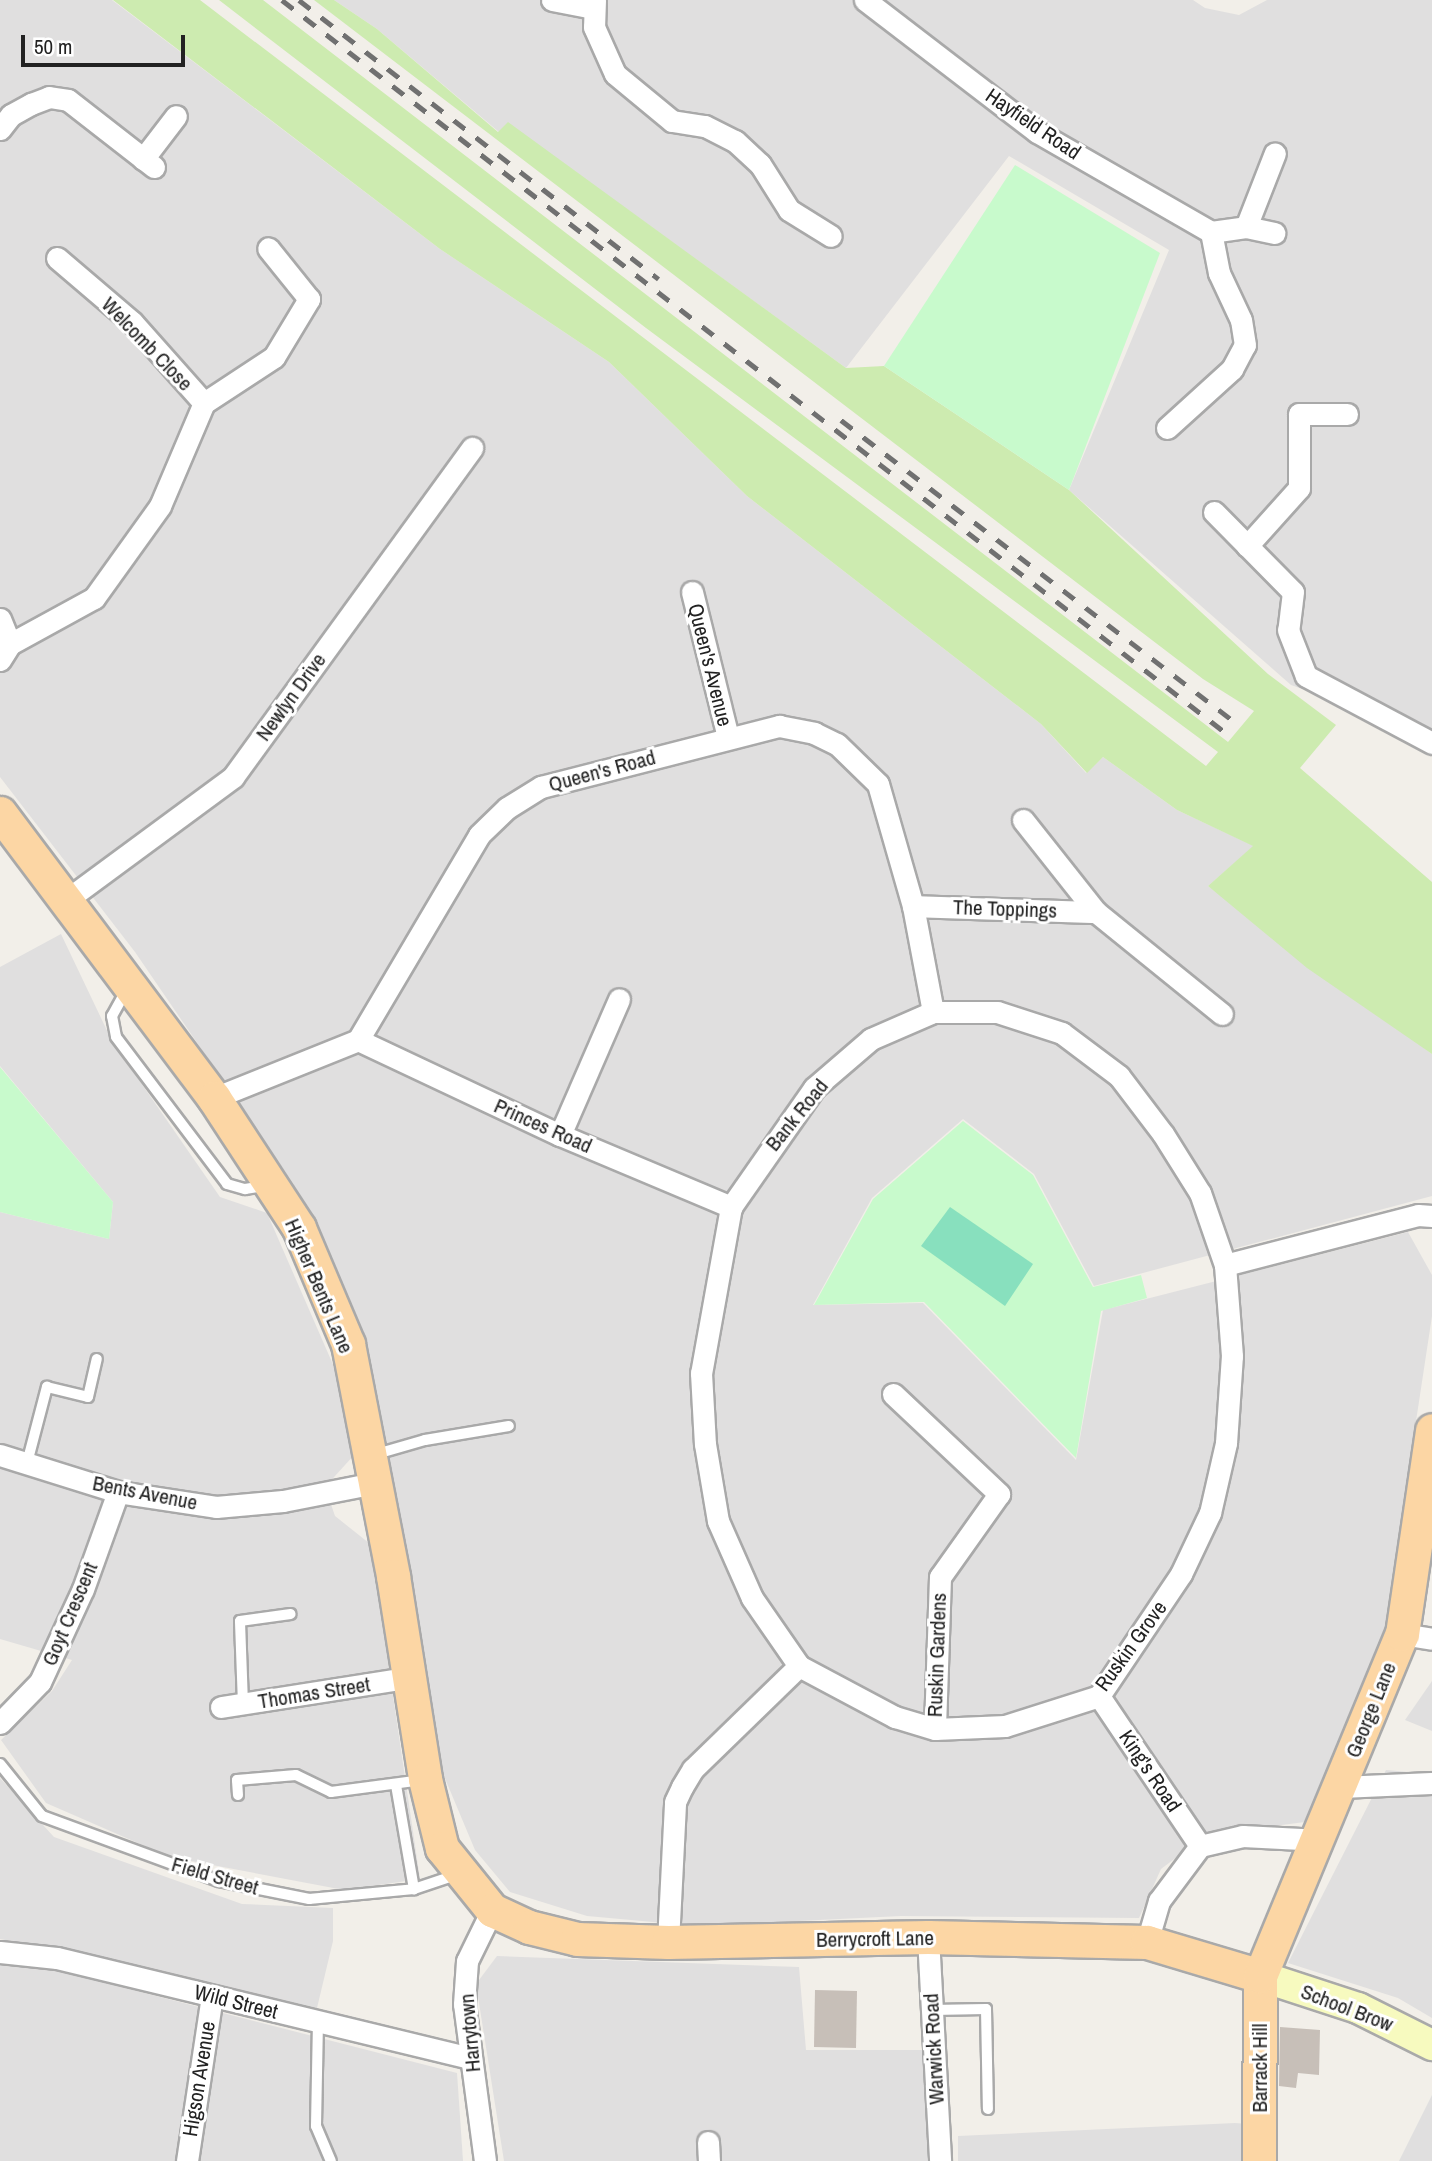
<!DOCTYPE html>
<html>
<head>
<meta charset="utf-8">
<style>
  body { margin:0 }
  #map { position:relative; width:1432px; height:2161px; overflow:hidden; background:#f2efe9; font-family:"Archivo Narrow",sans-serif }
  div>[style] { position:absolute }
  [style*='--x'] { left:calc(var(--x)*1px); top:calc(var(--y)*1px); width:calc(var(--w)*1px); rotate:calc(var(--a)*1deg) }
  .residential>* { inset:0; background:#e0dfdf }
  .grass>* { inset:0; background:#cdebb0 }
  .park>* { inset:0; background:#c8facc }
  .pitch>* { inset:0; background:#88e0be }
  .building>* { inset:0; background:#c7bfb8 }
  .roads { filter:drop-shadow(2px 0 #a9a9a9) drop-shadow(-2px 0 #a9a9a9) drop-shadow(0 2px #a9a9a9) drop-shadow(0 -2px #a9a9a9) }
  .lane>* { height:10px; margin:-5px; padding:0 5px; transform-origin:5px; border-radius:5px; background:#fff }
  .street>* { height:21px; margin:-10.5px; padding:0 10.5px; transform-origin:10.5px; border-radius:10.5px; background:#fff }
  .secondary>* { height:30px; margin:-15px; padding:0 15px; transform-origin:15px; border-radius:15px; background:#f7fabf }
  .primary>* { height:33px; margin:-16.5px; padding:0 16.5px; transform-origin:16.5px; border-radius:16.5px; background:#fcd6a4 }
  .rail>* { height:5px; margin-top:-2.5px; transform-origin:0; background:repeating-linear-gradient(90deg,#707070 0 14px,transparent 0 28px) }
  span { translate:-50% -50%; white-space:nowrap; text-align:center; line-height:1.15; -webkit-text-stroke:6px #fff; paint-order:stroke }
  .street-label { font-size:21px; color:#222 }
  .scale { position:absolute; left:21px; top:35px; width:164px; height:32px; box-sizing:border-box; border:4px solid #222; border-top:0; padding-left:9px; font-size:21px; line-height:24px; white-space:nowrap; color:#222; -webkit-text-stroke:5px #fff; paint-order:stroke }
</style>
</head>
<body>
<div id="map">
  <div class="residential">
    <div style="clip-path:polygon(0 0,112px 0,440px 249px,609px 362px,747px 496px,1041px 724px,1086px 773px,1103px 757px,1177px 810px,1254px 846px,1208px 886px,1432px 1054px,1432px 1196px,1094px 1286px,1034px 1174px,963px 1119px,872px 1198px,813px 1305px,923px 1303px,1076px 1460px,1103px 1310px,1408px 1232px,1432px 1275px,1432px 1316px,1382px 1645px,1305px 1822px,1206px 1835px,1161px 1869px,1139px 1918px,901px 1916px,697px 1926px,587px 1916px,510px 1892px,475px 1850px,441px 1769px,392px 1486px,362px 1347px,293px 1183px,135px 952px,0 777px)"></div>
    <div style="clip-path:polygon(334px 0,1193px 0,1205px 8px,1239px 15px,1267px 0,1432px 0,1432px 735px,1291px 685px,1069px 490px,1169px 250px,1009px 156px,846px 368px,508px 123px,499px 132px,377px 29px)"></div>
    <div style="clip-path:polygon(61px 934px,112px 1041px,220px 1197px,267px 1213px,338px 1376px,355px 1454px,325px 1487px,335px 1516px,389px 1559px,388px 1662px,420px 1879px,344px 1890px,170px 1857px,46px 1803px,1px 1740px,52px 1691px,72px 1660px,0 1639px,0 1212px,109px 1239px,113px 1202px,0 1066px,0 967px)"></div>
    <div style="clip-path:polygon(1432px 1681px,1432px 1731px,1405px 1720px)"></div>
    <div style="clip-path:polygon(1386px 1770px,1432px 1774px,1432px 2018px,1398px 1998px,1288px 1963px)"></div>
    <div style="clip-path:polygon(0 1778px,54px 1837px,242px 1904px,333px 1908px,333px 1941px,317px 2008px,125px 1963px,0 1939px)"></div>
    <div style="clip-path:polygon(0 1956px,457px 2073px,463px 2161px,0 2161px)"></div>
    <div style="clip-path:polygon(497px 1956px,799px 1967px,806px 2050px,924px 2050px,928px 2161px,504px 2161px,476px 1984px)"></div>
    <div style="clip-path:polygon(1432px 2095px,1432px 2161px,1399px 2161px)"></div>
    <div style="clip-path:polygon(1235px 2123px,1275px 2126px,1274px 2161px,958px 2161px,958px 2136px)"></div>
  </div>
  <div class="grass">
    <div style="clip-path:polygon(113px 0,200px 0,1206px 766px,1218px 752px,646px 328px,219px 0,263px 0,1228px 742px,1254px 711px,1203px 679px,314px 0,334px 0,377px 29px,498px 132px,508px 122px,846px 368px,884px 366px,1069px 490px,1268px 674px,1336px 725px,1300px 768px,1432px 882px,1432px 1054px,1307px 968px,1208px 886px,1253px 846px,1177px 810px,1103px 757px,1087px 773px,1041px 724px,747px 496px,609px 362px,440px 249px)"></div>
  </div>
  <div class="park">
    <div style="clip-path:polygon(1015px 165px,1160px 253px,1069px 490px,884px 366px)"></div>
    <div style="clip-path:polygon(0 1067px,113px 1202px,109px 1239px,0 1212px)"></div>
    <div style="clip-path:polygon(963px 1121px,1033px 1175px,1093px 1287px,1141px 1275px,1147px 1298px,1101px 1311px,1076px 1458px,924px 1302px,814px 1305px,873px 1199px)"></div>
  </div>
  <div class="pitch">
    <div style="clip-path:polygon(950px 1207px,1033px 1264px,1005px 1306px,921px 1246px)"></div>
  </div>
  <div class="building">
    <div style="clip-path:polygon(815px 1990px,857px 1991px,856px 2048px,814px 2047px)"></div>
    <div style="clip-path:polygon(1280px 2027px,1320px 2030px,1319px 2075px,1298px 2073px,1296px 2088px,1279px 2086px)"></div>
  </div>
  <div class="roads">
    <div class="lane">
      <div style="--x:127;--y:989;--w:31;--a:119"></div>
      <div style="--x:112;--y:1016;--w:21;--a:79"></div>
      <div style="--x:116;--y:1037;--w:184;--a:52.9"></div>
      <div style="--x:227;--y:1184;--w:19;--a:16"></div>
      <div style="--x:245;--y:1189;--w:19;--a:-9"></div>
      <div style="--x:373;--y:1455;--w:54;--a:-16.1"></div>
      <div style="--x:425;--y:1440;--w:85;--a:-9.5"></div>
      <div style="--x:27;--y:1463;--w:79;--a:-75.3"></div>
      <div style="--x:47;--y:1387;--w:42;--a:13.7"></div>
      <div style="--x:88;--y:1397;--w:39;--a:-77"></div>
      <div style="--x:243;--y:1704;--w:83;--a:-92.1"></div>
      <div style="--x:240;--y:1621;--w:51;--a:-7.8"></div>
      <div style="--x:0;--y:1764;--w:67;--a:51.1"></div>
      <div style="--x:42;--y:1816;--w:189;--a:20.2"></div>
      <div style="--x:219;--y:1881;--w:92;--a:11.3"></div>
      <div style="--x:309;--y:1899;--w:105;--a:-5.4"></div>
      <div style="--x:414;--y:1889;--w:44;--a:-18.4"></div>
      <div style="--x:396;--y:1785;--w:106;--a:80.2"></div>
      <div style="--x:238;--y:1795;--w:15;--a:-94"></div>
      <div style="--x:237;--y:1780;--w:59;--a:-4.8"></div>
      <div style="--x:296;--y:1775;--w:39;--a:26"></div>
      <div style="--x:331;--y:1792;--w:92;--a:-7.5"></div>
      <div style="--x:932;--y:2010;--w:54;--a:-1.1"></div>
      <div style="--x:986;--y:2009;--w:100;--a:88.9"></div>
      <div style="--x:318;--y:2021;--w:105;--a:91.1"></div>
      <div style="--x:316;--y:2126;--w:38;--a:67"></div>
    </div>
    <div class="street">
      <div style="--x:552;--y:0;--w:42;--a:11"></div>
      <div style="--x:595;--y:0;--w:27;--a:92"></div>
      <div style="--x:594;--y:27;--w:51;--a:65.9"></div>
      <div style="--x:615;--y:74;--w:74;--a:39.5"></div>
      <div style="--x:672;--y:121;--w:33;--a:9"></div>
      <div style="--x:705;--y:126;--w:34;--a:27"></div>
      <div style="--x:735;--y:141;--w:34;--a:43"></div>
      <div style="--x:760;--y:164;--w:54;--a:57.8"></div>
      <div style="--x:789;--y:210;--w:49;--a:31.8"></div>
      <div style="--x:865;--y:0;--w:217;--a:37.5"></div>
      <div style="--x:1037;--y:132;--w:201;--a:29.9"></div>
      <div style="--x:1211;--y:232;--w:35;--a:-8"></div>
      <div style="--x:1246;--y:227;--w:79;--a:-68.6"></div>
      <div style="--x:0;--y:129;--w:18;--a:-52"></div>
      <div style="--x:11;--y:115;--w:23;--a:-29"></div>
      <div style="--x:31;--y:104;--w:19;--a:-21"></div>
      <div style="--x:49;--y:97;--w:19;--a:9"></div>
      <div style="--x:68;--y:100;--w:109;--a:37.9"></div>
      <div style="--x:143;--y:159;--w:54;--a:-52.5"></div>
      <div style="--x:1246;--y:227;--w:29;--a:12"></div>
      <div style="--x:57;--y:258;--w:99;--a:40.5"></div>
      <div style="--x:132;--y:322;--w:108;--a:48.4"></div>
      <div style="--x:1167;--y:428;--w:88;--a:-42.2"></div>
      <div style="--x:1232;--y:369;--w:27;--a:-62"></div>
      <div style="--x:1245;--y:345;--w:25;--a:-99"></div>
      <div style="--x:1241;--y:320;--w:52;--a:-115.1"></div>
      <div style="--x:1219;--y:273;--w:42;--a:-101"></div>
      <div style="--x:1214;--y:512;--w:112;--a:45.4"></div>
      <div style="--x:1293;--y:592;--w:38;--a:97"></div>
      <div style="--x:1288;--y:630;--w:49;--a:68.6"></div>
      <div style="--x:1306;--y:676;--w:143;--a:28"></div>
      <div style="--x:1247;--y:546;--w:78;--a:-48.1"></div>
      <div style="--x:1299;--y:488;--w:74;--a:-90"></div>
      <div style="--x:1299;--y:414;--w:48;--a:0"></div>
      <div style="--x:692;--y:592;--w:149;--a:76.1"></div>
      <div style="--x:0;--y:619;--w:27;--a:68"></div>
      <div style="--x:0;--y:660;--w:19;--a:-58"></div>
      <div style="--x:10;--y:644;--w:96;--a:-28.7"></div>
      <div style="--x:94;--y:598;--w:113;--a:-54.3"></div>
      <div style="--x:160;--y:506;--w:112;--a:-66.9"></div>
      <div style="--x:204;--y:403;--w:84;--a:-33.3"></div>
      <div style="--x:274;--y:357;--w:68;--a:-58.9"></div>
      <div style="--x:309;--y:299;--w:65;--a:-128.8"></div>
      <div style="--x:1023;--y:820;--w:117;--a:51.6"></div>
      <div style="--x:1096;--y:912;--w:162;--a:39"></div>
      <div style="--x:65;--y:901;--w:209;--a:-36.4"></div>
      <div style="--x:233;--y:777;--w:407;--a:-54"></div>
      <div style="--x:913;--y:906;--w:183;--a:1.9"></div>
      <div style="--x:358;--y:1040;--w:223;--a:25.2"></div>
      <div style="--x:560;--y:1135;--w:186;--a:22.8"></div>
      <div style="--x:214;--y:1098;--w:155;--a:-21.9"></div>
      <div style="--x:358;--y:1040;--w:238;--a:-59.4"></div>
      <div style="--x:479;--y:835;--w:39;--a:-44"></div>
      <div style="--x:507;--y:808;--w:40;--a:-32"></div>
      <div style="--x:541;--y:787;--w:246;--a:-14.4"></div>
      <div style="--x:779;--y:726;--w:36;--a:11"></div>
      <div style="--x:814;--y:733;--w:25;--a:26"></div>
      <div style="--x:837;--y:744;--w:57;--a:44.3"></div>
      <div style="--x:878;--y:784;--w:127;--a:74"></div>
      <div style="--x:913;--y:906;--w:108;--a:79.3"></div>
      <div style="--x:560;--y:1135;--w:148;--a:-66.5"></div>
      <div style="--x:1225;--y:1265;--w:76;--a:-109.1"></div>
      <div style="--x:1200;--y:1193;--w:70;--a:-122.1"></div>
      <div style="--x:1163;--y:1134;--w:73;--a:-127.2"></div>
      <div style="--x:1119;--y:1076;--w:71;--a:-143"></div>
      <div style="--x:1062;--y:1033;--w:68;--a:-162.1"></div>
      <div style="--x:997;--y:1012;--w:64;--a:180"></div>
      <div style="--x:933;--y:1012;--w:68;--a:156.5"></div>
      <div style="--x:871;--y:1039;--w:75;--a:139.3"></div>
      <div style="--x:814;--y:1088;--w:145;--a:124.9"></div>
      <div style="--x:731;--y:1207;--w:169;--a:100.2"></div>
      <div style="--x:701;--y:1373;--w:71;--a:86.8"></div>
      <div style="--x:705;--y:1444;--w:78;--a:80.4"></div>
      <div style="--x:718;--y:1521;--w:84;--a:66.2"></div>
      <div style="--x:752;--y:1598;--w:83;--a:55.3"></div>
      <div style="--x:799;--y:1666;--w:109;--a:28"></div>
      <div style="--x:895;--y:1717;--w:42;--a:16.7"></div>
      <div style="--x:935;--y:1729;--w:70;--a:-2.5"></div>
      <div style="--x:1005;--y:1726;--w:99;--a:-17.7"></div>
      <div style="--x:1099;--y:1696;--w:147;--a:-56.1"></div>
      <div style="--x:1181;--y:1574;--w:68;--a:-64.6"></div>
      <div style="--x:1210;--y:1513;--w:72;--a:-77.1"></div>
      <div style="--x:1226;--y:1443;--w:87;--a:-86.1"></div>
      <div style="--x:1232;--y:1356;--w:91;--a:-94.4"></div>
      <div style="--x:1225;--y:1265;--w:199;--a:-14.5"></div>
      <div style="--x:1418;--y:1215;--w:14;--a:4"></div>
      <div style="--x:893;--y:1394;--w:146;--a:43.3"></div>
      <div style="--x:999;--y:1494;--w:102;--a:125.4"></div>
      <div style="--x:940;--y:1577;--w:152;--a:91.9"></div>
      <div style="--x:0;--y:1455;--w:124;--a:17.4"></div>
      <div style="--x:118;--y:1492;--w:99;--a:8.7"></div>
      <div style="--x:216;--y:1507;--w:67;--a:-5.1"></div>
      <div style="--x:283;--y:1501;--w:94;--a:-11.1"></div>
      <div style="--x:1402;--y:1634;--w:30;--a:9"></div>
      <div style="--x:1099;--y:1696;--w:181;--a:56"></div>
      <div style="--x:221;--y:1707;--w:188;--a:-8.9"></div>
      <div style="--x:0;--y:1723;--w:57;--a:-45.7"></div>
      <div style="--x:40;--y:1682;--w:102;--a:-65.2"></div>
      <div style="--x:83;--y:1589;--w:103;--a:-70.2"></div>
      <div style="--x:1340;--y:1787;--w:92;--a:-2.5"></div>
      <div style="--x:928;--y:1937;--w:224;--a:86.9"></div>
      <div style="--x:668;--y:1942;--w:140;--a:-87.1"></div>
      <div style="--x:675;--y:1802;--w:17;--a:-65"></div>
      <div style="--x:682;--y:1787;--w:21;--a:-59"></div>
      <div style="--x:693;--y:1769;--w:148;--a:-44.2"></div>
      <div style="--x:1147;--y:1942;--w:43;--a:-73.7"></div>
      <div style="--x:1159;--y:1901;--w:69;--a:-53.3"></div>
      <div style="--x:1200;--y:1846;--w:44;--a:-13.1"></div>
      <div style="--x:1243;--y:1836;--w:77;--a:3"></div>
      <div style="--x:0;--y:1952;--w:57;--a:6"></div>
      <div style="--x:57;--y:1958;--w:425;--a:13.6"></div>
      <div style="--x:708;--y:2142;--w:19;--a:87"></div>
      <div style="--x:187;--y:2161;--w:167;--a:-81.4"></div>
      <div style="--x:485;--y:2161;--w:158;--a:-97.6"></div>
      <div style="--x:464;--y:2004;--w:43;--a:-86"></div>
      <div style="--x:467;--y:1961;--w:57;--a:-63.9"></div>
    </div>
    <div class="secondary">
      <div style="--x:1260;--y:1976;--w:103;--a:18.1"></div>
      <div style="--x:1358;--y:2008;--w:83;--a:26.6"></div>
    </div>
    <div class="primary">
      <div style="--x:0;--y:813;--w:356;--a:53.1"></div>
      <div style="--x:214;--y:1098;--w:155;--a:56.8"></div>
      <div style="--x:299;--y:1228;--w:126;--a:67.1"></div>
      <div style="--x:348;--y:1344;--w:236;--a:79"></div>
      <div style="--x:393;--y:1576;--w:206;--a:81"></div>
      <div style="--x:425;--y:1779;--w:71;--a:76.2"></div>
      <div style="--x:442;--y:1848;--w:80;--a:51.1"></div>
      <div style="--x:492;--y:1910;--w:41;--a:24.7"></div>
      <div style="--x:529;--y:1927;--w:49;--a:14"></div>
      <div style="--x:577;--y:1939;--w:91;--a:1.9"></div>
      <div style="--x:668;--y:1942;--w:260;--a:-1.1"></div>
      <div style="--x:928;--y:1937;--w:219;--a:1.3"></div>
      <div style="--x:1147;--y:1942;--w:118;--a:16.7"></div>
      <div style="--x:1259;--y:2161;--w:185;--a:-89.7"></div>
      <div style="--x:1260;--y:1976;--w:370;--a:-67.5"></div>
      <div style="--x:1402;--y:1634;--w:206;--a:-81.6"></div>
    </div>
  </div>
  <div class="rail">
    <div style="--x:282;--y:0;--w:1202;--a:37.83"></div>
    <div style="--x:299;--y:0;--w:455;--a:37.8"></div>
    <div style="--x:841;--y:420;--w:503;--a:37.49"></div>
  </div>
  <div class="street-label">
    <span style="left:1033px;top:124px;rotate:34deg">Hayfield Road</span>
    <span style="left:147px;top:344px;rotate:46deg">Welcomb Close</span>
    <span style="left:710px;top:665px;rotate:76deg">Queen's Avenue</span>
    <span style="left:291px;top:697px;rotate:-54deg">Newlyn Drive</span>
    <span style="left:602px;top:771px;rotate:-15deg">Queen's Road</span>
    <span style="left:1005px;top:909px;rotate:2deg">The Toppings</span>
    <span style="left:797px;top:1115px;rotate:-51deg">Bank Road</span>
    <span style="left:543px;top:1126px;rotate:24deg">Princes Road</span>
    <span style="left:319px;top:1286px;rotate:67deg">Higher Bents Lane</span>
    <span style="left:145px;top:1493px;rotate:11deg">Bents Avenue</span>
    <span style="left:70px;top:1614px;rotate:-67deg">Goyt Crescent</span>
    <span style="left:1131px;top:1646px;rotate:-54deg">Ruskin Grove</span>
    <span style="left:937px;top:1655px;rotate:-88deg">Ruskin Gardens</span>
    <span style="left:314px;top:1693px;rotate:-9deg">Thomas Street</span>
    <span style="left:1371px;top:1710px;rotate:-68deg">George Lane</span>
    <span style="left:1150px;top:1771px;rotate:56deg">King's Road</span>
    <span style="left:215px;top:1876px;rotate:16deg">Field Street</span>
    <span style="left:875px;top:1939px;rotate:-1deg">Berrycroft Lane</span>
    <span style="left:236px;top:2002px;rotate:14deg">Wild Street</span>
    <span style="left:1347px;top:2008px;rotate:21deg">School Brow</span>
    <span style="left:470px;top:2033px;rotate:-95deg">Harrytown</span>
    <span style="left:934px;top:2049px;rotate:-93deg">Warwick Road</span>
    <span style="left:1260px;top:2068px;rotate:-90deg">Barrack Hill</span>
    <span style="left:199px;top:2079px;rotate:-81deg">Higson Avenue</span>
  </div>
  <div class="scale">50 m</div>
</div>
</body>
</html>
